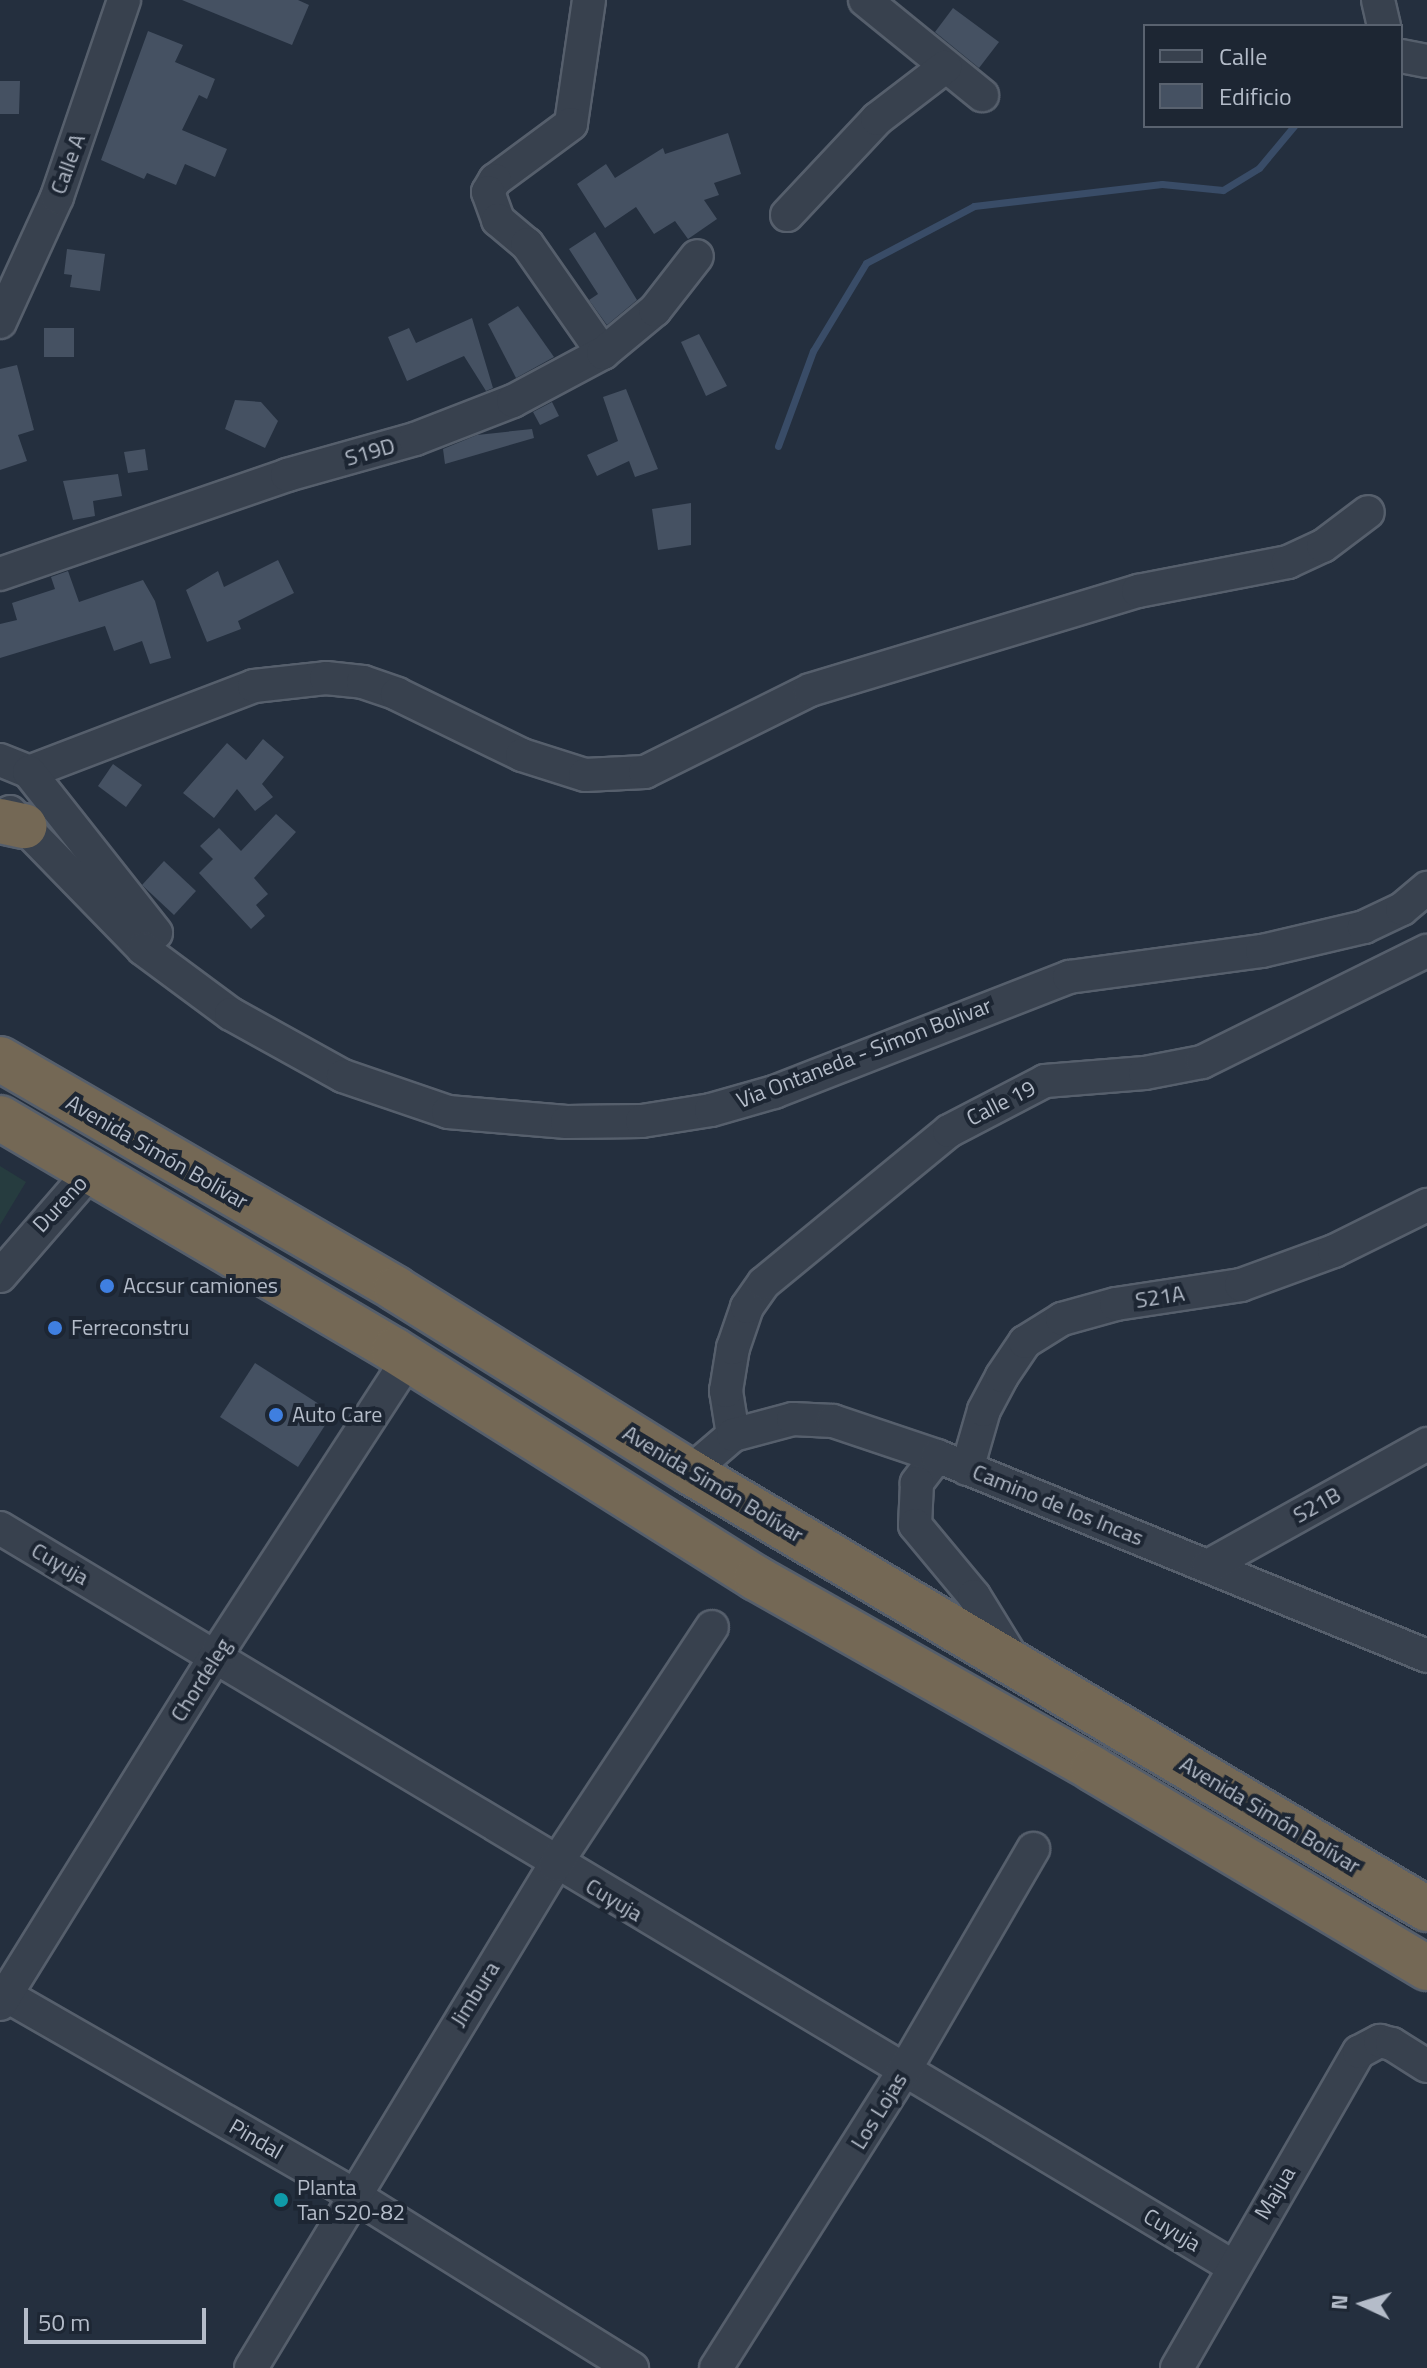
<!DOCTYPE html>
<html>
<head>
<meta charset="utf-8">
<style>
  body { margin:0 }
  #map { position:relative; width:1427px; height:2368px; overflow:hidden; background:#242f3e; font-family:"Titillium Web",sans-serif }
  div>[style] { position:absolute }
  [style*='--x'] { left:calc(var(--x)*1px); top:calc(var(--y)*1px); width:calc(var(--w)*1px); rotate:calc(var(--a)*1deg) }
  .green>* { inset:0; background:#263c3f }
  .stream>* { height:7px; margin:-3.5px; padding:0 3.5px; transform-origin:3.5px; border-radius:3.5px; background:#394c67 }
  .building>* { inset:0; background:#455162 }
  .roads { filter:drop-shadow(2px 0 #565f6c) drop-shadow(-2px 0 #565f6c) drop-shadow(0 2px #565f6c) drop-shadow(0 -2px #565f6c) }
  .minor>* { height:32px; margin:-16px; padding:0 16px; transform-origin:16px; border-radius:16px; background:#38414e }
  .highway>* { height:44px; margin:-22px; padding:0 22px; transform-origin:22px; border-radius:22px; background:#746855 }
  .dots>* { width:22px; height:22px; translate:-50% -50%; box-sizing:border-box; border:4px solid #1d2633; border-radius:50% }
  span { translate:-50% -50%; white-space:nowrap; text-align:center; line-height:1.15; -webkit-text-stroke:8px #1d2633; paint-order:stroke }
  .street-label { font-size:22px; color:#b4bcc9 }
  .poi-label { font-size:22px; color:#b4bcc9 }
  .left { translate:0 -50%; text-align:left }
  .legend { position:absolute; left:1143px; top:24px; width:260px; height:104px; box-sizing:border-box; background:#1d2633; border:2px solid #59626f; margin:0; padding:10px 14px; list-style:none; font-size:24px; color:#b4bcc9 }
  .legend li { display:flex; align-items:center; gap:16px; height:40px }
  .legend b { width:40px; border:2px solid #59626f }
  .north { position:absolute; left:1323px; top:2264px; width:80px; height:80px; -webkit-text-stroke:6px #1d2633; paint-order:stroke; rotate:274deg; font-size:22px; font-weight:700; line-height:32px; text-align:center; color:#b4bcc9 }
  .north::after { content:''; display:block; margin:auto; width:28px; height:36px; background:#b4bcc9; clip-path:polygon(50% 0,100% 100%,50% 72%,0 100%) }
  .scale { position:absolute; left:24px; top:2308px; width:182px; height:36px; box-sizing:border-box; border:4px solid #b4bcc9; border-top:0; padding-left:10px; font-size:24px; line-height:28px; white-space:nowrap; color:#b4bcc9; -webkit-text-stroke:6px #1d2633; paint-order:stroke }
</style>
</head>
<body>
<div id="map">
  <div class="green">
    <div style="clip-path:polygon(0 1166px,26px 1182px,0 1225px)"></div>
  </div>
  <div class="stream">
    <div style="--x:778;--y:446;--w:101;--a:-69.8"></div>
    <div style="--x:813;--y:351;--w:103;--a:-58.9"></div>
    <div style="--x:866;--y:263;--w:122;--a:-27.8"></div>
    <div style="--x:974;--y:206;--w:189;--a:-6.7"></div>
    <div style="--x:1162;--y:184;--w:61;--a:5.6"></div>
    <div style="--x:1223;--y:190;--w:42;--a:-31.4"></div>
    <div style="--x:1259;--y:168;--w:55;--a:-50.2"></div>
  </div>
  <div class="building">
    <div style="clip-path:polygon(182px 0,298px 0,309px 5px,292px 45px)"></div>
    <div style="clip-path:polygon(953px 8px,999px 42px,979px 68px,935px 32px)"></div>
    <div style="clip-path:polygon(148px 31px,183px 45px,175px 62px,215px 79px,207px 99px,199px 95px,182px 130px,227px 149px,215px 177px,185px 164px,176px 185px,147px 173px,144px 179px,101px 160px)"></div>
    <div style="clip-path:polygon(0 81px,20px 81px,19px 114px,0 114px)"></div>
    <div style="clip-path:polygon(728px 133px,741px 174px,714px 183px,719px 195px,704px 200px,717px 219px,688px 239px,675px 221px,654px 234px,636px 207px,605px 228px,577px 184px,606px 164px,615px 178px,663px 148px,665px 154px)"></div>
    <div style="clip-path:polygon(595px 232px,637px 300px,607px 325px,589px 300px,598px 294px,569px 249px)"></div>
    <div style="clip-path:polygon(67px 249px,105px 254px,100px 291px,70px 287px,72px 275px,64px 274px)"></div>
    <div style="clip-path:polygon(518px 306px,554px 357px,516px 378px,488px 324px)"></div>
    <div style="clip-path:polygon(472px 318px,493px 388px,486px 391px,464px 356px,407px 381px,388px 337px,409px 328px,416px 343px)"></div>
    <div style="clip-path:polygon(44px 328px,74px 328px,74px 357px,44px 357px)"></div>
    <div style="clip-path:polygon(699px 334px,727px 386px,706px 396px,681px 342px)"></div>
    <div style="clip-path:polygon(17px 365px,34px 430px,18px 435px,27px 461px,0 470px,0 369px)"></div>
    <div style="clip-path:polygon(626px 389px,658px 469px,635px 477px,629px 461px,597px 476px,587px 455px,618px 441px,603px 397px)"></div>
    <div style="clip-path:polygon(235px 400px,261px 402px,278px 421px,265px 448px,225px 429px)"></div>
    <div style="clip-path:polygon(552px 402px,559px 416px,540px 425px,533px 412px)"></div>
    <div style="clip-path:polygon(532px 429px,534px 438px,445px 464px,443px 449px,477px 435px)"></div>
    <div style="clip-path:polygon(145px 449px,148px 470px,128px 473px,124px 452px)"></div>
    <div style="clip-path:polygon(118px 474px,122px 496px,93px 501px,95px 516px,73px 520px,63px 481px)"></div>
    <div style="clip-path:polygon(691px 503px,691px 545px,658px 550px,652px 509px)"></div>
    <div style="clip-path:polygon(278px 560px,294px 593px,238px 621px,241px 629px,207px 642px,186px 590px,218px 571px,224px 587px)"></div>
    <div style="clip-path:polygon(68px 571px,79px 602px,143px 580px,155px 601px,171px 658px,150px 664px,142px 641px,114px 651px,105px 626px,0 658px,0 624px,17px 620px,12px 603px,55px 589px,51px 577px)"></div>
    <div style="clip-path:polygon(263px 739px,284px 757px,262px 784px,273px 797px,255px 811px,237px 789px,214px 818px,183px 793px,227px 743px,246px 760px)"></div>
    <div style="clip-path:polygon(113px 764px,142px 785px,126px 807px,98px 786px)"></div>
    <div style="clip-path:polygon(276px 814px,296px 832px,254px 878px,268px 894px,256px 905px,265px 916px,251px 929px,199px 873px,213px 859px,200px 846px,219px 828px,241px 851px)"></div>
    <div style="clip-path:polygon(164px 861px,196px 891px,174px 915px,142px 885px)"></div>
    <div style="clip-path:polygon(255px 1363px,333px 1413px,298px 1467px,220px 1417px)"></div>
  </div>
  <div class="roads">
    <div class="minor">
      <div style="--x:589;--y:0;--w:125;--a:98.3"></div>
      <div style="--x:571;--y:124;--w:94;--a:143.6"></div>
      <div style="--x:495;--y:180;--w:14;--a:120"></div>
      <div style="--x:488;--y:192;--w:30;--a:70"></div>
      <div style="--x:498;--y:220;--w:38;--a:40"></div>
      <div style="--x:527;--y:244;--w:133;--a:55.1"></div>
      <div style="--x:865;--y:0;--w:151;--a:39.1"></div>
      <div style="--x:1378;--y:0;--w:27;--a:77"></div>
      <div style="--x:1401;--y:56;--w:26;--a:11"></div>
      <div style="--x:787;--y:215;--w:132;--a:-46.8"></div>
      <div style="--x:877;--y:119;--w:86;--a:-37.4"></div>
      <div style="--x:0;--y:322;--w:137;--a:-65.5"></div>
      <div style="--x:57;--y:197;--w:208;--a:-71.2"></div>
      <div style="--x:0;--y:574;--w:304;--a:-19"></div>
      <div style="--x:287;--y:475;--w:133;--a:-15.7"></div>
      <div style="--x:415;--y:439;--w:105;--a:-21.2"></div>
      <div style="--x:513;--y:401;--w:102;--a:-28.1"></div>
      <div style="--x:603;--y:353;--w:67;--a:-39.6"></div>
      <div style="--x:655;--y:310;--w:68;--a:-52.1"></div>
      <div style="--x:0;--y:760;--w:31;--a:22"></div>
      <div style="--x:29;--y:772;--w:241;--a:-20.9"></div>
      <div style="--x:254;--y:686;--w:72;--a:-6.3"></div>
      <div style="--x:326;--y:678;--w:37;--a:6"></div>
      <div style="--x:363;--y:682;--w:36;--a:19"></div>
      <div style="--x:397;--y:694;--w:139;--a:26"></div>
      <div style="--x:522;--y:755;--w:66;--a:17.6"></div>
      <div style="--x:585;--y:775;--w:60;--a:-2.9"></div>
      <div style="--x:645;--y:772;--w:184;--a:-26.4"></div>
      <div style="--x:810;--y:690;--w:343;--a:-16.8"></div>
      <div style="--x:1138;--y:591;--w:153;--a:-10.9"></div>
      <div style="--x:1288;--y:562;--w:38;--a:-25"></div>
      <div style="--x:1323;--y:546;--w:56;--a:-37.1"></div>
      <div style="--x:29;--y:772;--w:205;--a:51.7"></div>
      <div style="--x:10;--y:812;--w:191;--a:45.8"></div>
      <div style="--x:143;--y:949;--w:109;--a:36.5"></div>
      <div style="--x:231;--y:1014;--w:128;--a:29"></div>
      <div style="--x:343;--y:1076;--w:111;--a:18.9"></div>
      <div style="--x:448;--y:1112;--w:119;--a:4.8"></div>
      <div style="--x:567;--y:1122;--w:75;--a:-0.8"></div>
      <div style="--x:642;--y:1121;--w:70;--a:-9.1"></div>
      <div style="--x:711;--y:1110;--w:66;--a:-15.9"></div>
      <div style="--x:774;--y:1092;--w:317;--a:-21.3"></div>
      <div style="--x:1069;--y:977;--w:195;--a:-7.7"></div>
      <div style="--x:1262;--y:951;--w:105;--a:-13.2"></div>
      <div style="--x:1364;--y:927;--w:42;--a:-25.3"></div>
      <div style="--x:1402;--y:909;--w:33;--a:-40"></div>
      <div style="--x:0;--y:1276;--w:139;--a:-49.1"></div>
      <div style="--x:733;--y:1435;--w:45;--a:-99"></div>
      <div style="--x:726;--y:1391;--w:44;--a:-80.8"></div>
      <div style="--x:733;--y:1348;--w:43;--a:-71.1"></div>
      <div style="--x:747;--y:1307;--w:29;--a:-55"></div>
      <div style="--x:764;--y:1283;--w:239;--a:-39.4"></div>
      <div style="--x:949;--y:1131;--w:108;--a:-27.5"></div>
      <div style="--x:1045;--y:1081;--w:100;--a:-4.6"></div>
      <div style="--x:1145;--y:1073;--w:58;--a:-10.9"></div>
      <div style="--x:1202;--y:1062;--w:251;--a:-26.3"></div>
      <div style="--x:937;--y:1456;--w:34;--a:127"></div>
      <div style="--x:917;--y:1483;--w:42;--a:92.7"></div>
      <div style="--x:915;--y:1525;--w:92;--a:50.3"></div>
      <div style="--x:974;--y:1596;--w:76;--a:58.4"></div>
      <div style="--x:967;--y:1469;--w:61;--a:-73.9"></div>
      <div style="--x:984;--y:1410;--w:38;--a:-62"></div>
      <div style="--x:1002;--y:1376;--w:41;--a:-55.9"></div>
      <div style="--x:1025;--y:1342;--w:44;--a:-31.9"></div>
      <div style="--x:1062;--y:1319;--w:56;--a:-15.5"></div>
      <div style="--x:1116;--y:1304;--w:126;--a:-8.6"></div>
      <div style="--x:1241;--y:1285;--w:99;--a:-20.1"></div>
      <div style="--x:1334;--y:1251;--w:104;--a:-26.3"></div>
      <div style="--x:690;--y:1472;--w:57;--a:-40.7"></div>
      <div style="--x:733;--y:1435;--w:62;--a:-14.9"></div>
      <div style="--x:793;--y:1419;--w:40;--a:2.9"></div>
      <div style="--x:833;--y:1421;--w:110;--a:18.6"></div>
      <div style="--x:937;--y:1456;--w:529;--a:22.2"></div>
      <div style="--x:0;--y:1528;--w:1436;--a:30.92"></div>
      <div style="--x:1208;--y:1566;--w:251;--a:-29.1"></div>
      <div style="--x:0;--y:1992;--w:406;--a:29.8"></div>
      <div style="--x:352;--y:2194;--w:330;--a:31.9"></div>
      <div style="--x:0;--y:2004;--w:410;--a:-58.2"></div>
      <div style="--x:216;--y:1655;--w:353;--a:-57"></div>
      <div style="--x:251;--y:2368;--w:588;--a:-58.85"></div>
      <div style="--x:555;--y:1865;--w:285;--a:-56.6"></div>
      <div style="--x:716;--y:2368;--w:352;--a:-57.7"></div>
      <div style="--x:904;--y:2071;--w:257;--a:-59.8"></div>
      <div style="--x:1177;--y:2368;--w:365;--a:-60.1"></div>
      <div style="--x:1359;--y:2052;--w:24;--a:-28"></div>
      <div style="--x:1380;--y:2041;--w:12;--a:14"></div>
      <div style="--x:1392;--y:2044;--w:41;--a:32.2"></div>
    </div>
    <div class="highway">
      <div style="--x:0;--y:821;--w:25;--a:12"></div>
      <div style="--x:0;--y:1059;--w:458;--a:30.1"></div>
      <div style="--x:396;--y:1289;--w:346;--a:31.9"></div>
      <div style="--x:690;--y:1472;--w:857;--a:30.67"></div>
      <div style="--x:0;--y:1118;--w:457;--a:30.5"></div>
      <div style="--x:394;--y:1350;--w:428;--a:32.2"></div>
      <div style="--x:756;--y:1578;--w:387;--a:29.5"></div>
      <div style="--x:1093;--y:1769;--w:389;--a:30.8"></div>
    </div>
  </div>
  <div class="dots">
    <div style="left:107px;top:1286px;background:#3f7fe0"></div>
    <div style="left:55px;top:1328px;background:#3f7fe0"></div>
    <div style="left:276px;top:1415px;background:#3f7fe0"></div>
    <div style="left:281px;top:2200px;background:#0f9aa8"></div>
  </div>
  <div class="street-label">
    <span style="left:68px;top:164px;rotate:-70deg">Calle A</span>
    <span style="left:370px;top:452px;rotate:-16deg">S19D</span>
    <span style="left:864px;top:1053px;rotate:-21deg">Via Ontaneda - Simon Bolivar</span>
    <span style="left:1001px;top:1103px;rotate:-27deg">Calle 19</span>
    <span style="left:157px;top:1152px;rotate:30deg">Avenida Simón Bolívar</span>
    <span style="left:60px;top:1204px;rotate:-47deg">Dureno</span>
    <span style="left:1160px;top:1297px;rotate:-9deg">S21A</span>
    <span style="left:713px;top:1484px;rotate:31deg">Avenida Simón Bolívar</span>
    <span style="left:1058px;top:1505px;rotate:22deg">Camino de los Incas</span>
    <span style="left:1317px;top:1505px;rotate:-29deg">S21B</span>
    <span style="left:60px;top:1564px;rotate:30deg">Cuyuja</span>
    <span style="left:201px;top:1680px;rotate:-58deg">Chordeleg</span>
    <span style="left:1270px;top:1815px;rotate:31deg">Avenida Simón Bolívar</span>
    <span style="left:614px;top:1900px;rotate:31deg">Cuyuja</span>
    <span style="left:475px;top:1994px;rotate:-58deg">Jimbura</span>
    <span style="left:879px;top:2111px;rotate:-58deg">Los Lojas</span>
    <span style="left:256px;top:2139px;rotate:30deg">Pindal</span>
    <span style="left:1275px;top:2193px;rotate:-59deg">Majua</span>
    <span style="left:1172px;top:2230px;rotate:31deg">Cuyuja</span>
  </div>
  <div class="poi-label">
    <span class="left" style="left:123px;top:1286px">Accsur camiones</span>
    <span class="left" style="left:71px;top:1328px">Ferreconstru</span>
    <span class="left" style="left:292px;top:1415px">Auto Care</span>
    <span class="left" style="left:297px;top:2200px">Planta<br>Tan S20-82</span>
  </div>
  <ul class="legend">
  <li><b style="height:10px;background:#38414e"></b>Calle</li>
  <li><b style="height:22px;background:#455162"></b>Edificio</li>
  </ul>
  <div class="north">N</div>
  <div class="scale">50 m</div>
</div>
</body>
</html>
